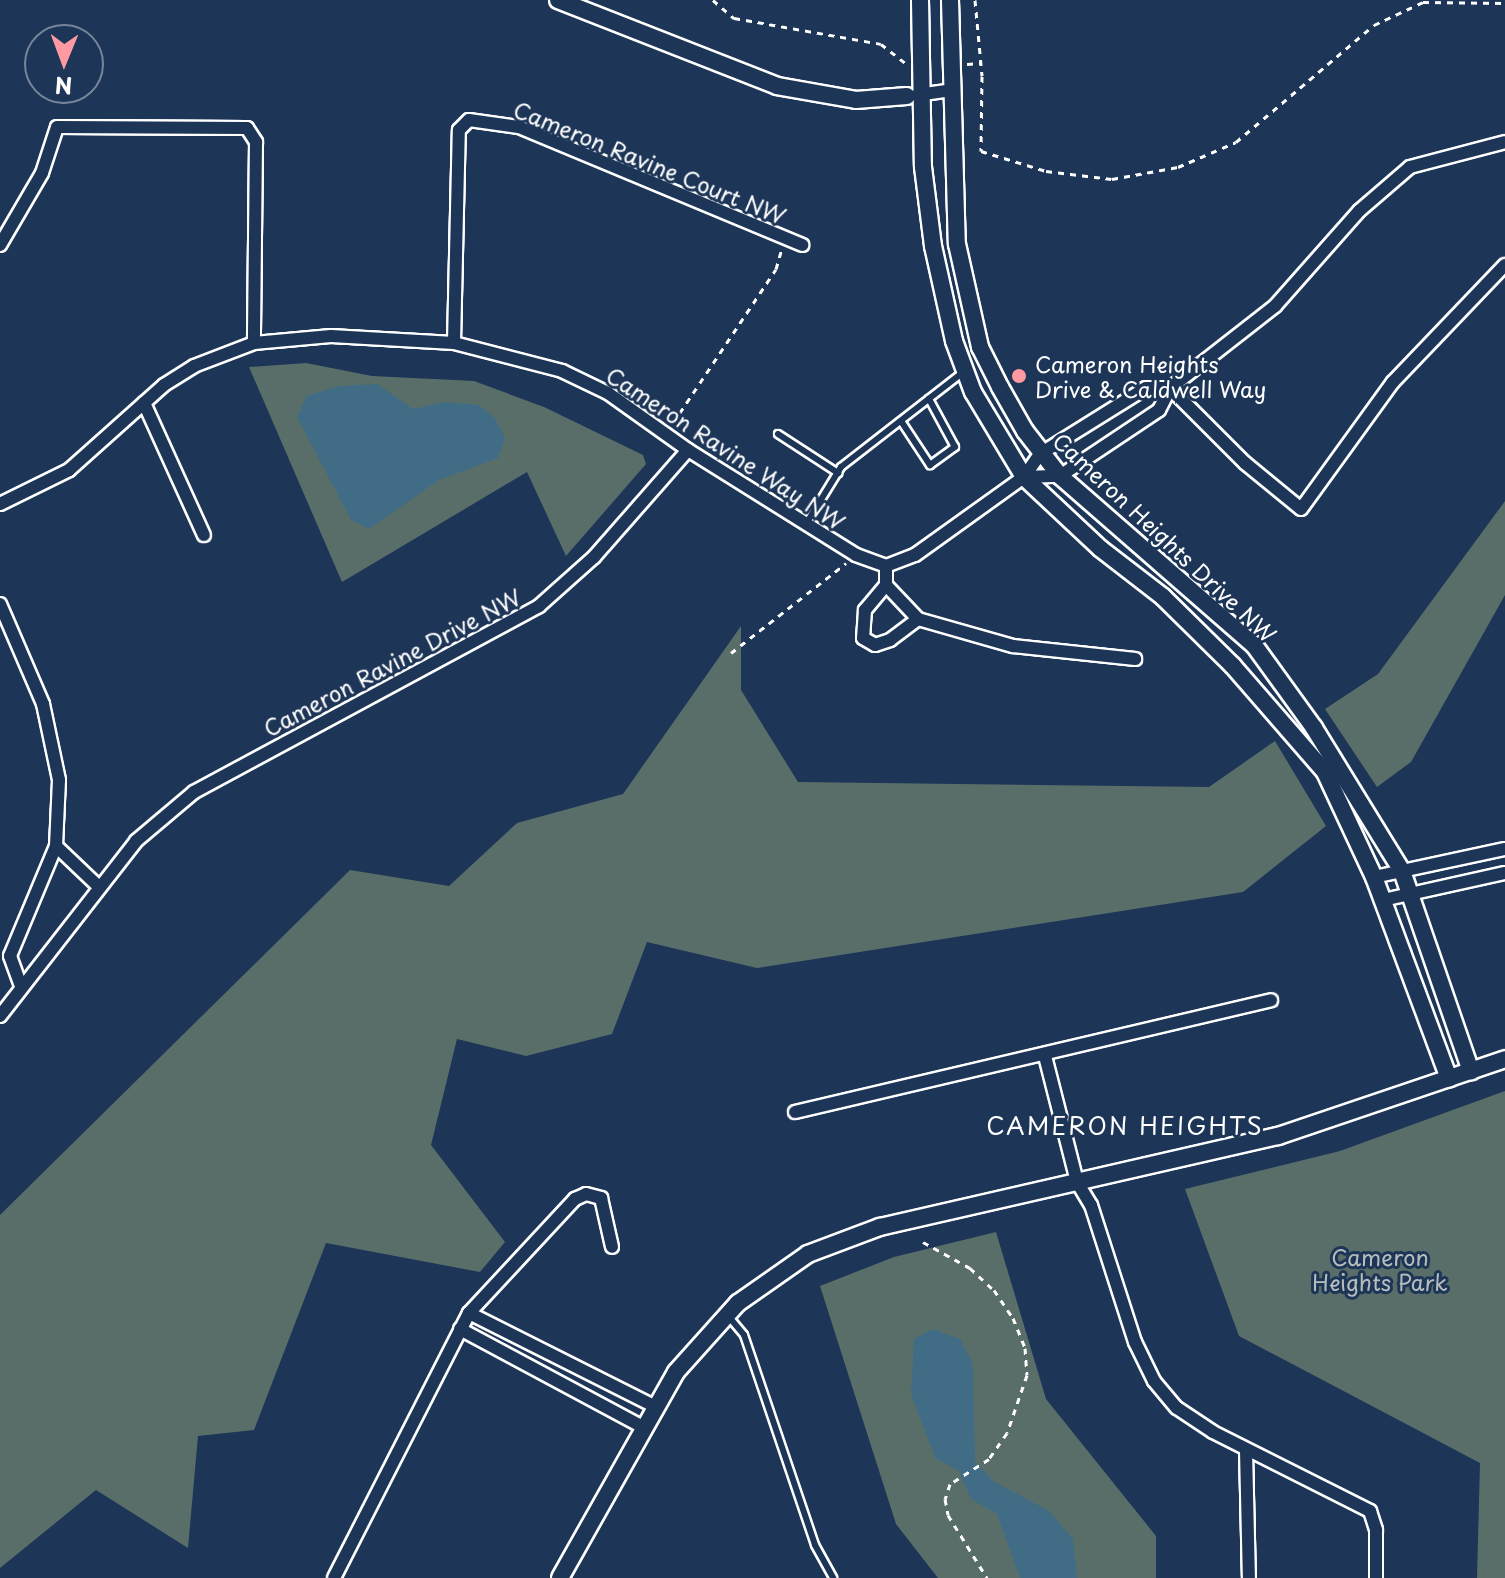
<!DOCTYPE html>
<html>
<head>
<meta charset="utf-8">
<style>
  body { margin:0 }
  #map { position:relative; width:1505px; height:1578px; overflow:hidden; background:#1d3557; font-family:"Playpen Sans",sans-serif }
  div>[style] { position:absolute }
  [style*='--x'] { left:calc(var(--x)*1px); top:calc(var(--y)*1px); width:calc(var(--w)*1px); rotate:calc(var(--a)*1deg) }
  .green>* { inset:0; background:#5a6e69 }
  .water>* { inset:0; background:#406d85 }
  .path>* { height:3px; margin-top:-1.5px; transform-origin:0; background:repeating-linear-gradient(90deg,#fff 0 6px,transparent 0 12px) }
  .roads { filter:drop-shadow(2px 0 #fff) drop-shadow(-2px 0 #fff) drop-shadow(0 2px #fff) drop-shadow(0 -2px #fff) }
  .service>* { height:6px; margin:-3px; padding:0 3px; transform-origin:3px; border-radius:3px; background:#1d3557 }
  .minor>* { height:12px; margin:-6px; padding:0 6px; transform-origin:6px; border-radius:6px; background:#1d3557 }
  .tertiary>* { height:16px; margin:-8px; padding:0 8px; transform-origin:8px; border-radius:8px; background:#1d3557 }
  .dots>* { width:22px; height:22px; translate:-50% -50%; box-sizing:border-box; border:4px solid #1d3557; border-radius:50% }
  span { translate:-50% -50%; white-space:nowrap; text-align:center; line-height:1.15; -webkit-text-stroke:6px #1d3557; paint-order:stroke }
  .street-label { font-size:22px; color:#fff }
  .poi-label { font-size:22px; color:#fff }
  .left { translate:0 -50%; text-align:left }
  .park-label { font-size:22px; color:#b5bebc }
  .neighbourhood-label { font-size:24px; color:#fff; letter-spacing:2px }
  .north { position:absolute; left:24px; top:24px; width:80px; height:80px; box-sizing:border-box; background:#1d3557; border:2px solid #77869a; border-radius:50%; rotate:181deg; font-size:22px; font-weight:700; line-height:32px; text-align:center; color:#fff }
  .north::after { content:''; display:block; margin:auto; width:28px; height:36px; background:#ff9aa2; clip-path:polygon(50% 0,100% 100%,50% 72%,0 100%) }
</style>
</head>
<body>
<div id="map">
  <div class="green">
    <div style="clip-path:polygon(306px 363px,372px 376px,474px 381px,544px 407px,643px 455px,646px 464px,566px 556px,527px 472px,342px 582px,249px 367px)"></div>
    <div style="clip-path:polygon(1505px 501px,1505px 595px,1411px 762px,1377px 787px,1325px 709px,1378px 674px)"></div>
    <div style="clip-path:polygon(741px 626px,741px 690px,798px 782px,1209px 787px,1275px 741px,1326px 826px,1243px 892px,757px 968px,647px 942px,612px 1034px,526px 1056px,457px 1039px,431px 1145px,505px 1242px,480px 1272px,326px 1243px,254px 1430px,198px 1436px,188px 1548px,96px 1490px,0 1568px,0 1215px,350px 870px,449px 886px,517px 823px,623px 794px)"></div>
    <div style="clip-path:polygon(1505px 1091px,1505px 1578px,1477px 1578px,1480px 1463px,1239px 1336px,1185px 1189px,1340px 1151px)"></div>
    <div style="clip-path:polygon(996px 1232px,1046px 1399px,1156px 1536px,1156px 1578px,938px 1578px,896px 1524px,820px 1286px,894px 1257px)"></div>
  </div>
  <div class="water">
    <div style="clip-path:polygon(377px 384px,413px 409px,444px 402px,479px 405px,495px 418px,505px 438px,498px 458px,439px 480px,369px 529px,351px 520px,297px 417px,307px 396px,339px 386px)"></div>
    <div style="clip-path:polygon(933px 1329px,960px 1339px,973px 1364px,975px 1461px,993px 1481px,1049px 1511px,1073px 1539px,1077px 1578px,1020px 1578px,997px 1514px,971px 1499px,959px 1471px,935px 1458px,911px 1394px,914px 1339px)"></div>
  </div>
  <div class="path">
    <div style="--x:713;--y:0;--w:28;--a:41"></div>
    <div style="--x:734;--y:18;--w:149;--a:10"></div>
    <div style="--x:881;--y:44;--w:31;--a:38"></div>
    <div style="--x:975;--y:0;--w:76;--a:84.7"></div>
    <div style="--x:982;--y:76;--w:75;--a:90.8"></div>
    <div style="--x:981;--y:151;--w:68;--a:17.1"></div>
    <div style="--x:1046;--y:171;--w:66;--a:6.9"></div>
    <div style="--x:1112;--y:179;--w:67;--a:-10.3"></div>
    <div style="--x:1178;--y:167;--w:63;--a:-23.3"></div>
    <div style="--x:1236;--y:142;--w:181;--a:-40.3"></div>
    <div style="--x:1374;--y:25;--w:54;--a:-25.1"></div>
    <div style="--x:1423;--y:2;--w:82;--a:0.7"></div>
    <div style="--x:967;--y:64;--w:14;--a:-4"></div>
    <div style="--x:673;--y:423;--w:185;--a:-56.2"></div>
    <div style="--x:776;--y:269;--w:19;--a:-74"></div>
    <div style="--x:731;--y:653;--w:146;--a:-38"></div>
    <div style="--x:923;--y:1242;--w:54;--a:29"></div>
    <div style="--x:970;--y:1268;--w:33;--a:43"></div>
    <div style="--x:994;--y:1290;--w:34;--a:56"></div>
    <div style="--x:1013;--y:1318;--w:32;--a:68"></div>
    <div style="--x:1025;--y:1348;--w:27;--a:86"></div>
    <div style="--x:1027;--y:1375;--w:61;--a:109"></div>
    <div style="--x:1007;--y:1433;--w:32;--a:125"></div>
    <div style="--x:989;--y:1459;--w:46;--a:147.3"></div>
    <div style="--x:950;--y:1484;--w:16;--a:108"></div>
    <div style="--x:945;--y:1499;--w:16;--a:79"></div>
    <div style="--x:948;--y:1515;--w:74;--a:58.2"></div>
  </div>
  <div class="roads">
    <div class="service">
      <div style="--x:901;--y:421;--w:53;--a:56.6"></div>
      <div style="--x:930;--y:465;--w:31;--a:-36"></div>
      <div style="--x:955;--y:447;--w:55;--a:-118.4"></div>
      <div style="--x:778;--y:434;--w:72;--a:33"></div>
      <div style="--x:806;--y:524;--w:67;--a:-58.4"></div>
      <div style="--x:841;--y:467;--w:153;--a:-37.8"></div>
      <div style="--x:729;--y:1317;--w:23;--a:50"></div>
      <div style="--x:744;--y:1335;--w:222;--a:71.3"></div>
      <div style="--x:815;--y:1545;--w:38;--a:61"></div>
    </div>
    <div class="minor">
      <div style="--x:917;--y:95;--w:36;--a:-8"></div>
      <div style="--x:0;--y:245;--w:83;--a:-59.7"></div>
      <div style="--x:42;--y:173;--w:48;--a:-71.9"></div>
      <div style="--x:57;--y:127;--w:190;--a:0.3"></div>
      <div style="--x:247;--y:128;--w:17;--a:57"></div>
      <div style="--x:256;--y:142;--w:201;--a:90.6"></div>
      <div style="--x:454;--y:343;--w:213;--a:-88.7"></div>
      <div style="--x:459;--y:130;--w:14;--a:-45"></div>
      <div style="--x:469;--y:120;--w:50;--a:8"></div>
      <div style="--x:519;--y:127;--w:307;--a:22.6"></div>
      <div style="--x:144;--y:403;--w:145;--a:65.6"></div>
      <div style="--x:1024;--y:477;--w:36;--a:-2"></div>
      <div style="--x:1060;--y:476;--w:119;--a:-33.7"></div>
      <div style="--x:1159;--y:410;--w:25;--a:-63"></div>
      <div style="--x:1170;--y:388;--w:133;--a:-38"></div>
      <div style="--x:1275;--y:306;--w:127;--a:-48.5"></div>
      <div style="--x:1359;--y:211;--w:67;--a:-40.8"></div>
      <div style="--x:1410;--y:167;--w:98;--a:-14.7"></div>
      <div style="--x:0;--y:504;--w:77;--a:-26.2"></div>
      <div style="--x:69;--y:470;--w:127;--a:-41.8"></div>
      <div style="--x:164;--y:385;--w:36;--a:-32"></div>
      <div style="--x:194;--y:366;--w:64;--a:-21"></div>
      <div style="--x:254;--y:343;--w:77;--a:-5.2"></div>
      <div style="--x:331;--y:336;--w:123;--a:3.3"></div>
      <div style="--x:454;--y:343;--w:112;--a:14.5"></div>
      <div style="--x:562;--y:371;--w:51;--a:25.6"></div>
      <div style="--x:608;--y:393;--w:98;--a:35.5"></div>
      <div style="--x:688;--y:450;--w:198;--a:32"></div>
      <div style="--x:856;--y:555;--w:32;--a:20"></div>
      <div style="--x:886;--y:566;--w:31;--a:-21"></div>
      <div style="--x:915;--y:555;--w:134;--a:-35.6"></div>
      <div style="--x:1024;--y:477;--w:28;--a:-55"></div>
      <div style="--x:1040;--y:454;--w:125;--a:-31.9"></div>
      <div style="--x:1146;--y:388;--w:24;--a:0"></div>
      <div style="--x:1170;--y:388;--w:106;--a:45"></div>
      <div style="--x:1245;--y:463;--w:72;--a:39.4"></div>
      <div style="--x:1301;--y:509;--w:157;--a:-54.1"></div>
      <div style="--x:1393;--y:382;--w:162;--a:-46.3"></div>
      <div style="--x:886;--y:566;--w:19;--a:90"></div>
      <div style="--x:886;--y:585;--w:47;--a:46.7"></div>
      <div style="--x:918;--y:619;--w:99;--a:15.9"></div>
      <div style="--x:1013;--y:646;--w:123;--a:6.1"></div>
      <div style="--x:886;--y:585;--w:33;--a:130"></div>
      <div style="--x:865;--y:610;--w:28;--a:94"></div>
      <div style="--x:863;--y:638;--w:14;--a:30"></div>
      <div style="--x:875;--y:645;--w:16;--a:-18"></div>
      <div style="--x:890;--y:640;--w:35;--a:-37"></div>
      <div style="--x:0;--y:604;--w:109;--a:66.7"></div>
      <div style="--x:43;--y:704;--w:78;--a:78.1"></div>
      <div style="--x:59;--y:780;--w:66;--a:92.6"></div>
      <div style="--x:56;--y:846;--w:119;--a:112.7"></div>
      <div style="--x:10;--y:956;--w:32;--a:70"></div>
      <div style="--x:56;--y:846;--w:58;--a:43.6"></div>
      <div style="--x:1374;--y:877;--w:134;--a:-12.1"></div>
      <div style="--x:1383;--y:900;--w:125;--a:-12.5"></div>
      <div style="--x:0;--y:1016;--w:222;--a:-52.1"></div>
      <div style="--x:136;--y:841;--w:76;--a:-40.2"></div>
      <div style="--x:194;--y:792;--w:392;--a:-28.3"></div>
      <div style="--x:539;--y:606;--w:74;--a:-41.7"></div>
      <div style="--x:594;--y:557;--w:142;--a:-48.7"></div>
      <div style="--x:1045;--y:1056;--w:130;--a:75.7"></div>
      <div style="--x:1077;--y:1182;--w:27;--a:59"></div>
      <div style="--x:1091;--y:1205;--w:144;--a:72.2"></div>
      <div style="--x:1135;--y:1342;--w:43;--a:64"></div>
      <div style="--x:1154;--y:1381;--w:35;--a:50"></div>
      <div style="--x:1177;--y:1408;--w:43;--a:33.7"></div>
      <div style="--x:1213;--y:1432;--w:176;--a:26.7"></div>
      <div style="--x:1370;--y:1511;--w:20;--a:72"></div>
      <div style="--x:1376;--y:1530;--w:48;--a:90"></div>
      <div style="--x:795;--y:1112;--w:489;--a:-13.2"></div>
      <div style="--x:469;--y:1313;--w:207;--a:26.7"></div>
      <div style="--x:460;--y:1329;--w:208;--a:28.2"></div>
      <div style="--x:1246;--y:1450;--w:128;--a:88.7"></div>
      <div style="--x:334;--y:1578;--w:297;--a:-63"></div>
      <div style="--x:469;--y:1313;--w:156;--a:-47.1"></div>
      <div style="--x:575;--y:1199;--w:12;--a:-24"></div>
      <div style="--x:586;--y:1194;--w:16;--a:15"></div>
      <div style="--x:601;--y:1198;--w:50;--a:77.3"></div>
    </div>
    <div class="tertiary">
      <div style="--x:558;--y:0;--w:235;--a:21.4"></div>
      <div style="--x:777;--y:86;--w:80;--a:10"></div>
      <div style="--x:856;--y:100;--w:51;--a:-4.5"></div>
      <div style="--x:920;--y:0;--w:167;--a:89"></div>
      <div style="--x:923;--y:167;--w:80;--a:82.8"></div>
      <div style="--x:933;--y:246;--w:97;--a:77.5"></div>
      <div style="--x:954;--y:341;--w:54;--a:69.6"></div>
      <div style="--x:973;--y:392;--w:99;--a:59"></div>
      <div style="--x:1024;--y:477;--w:105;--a:43.1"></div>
      <div style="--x:1101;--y:549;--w:78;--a:37.7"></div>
      <div style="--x:1163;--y:597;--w:98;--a:44.6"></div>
      <div style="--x:1233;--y:666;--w:140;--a:49"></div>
      <div style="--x:1325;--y:772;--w:116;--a:65"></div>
      <div style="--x:1374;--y:877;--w:215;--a:69.6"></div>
      <div style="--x:950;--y:0;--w:244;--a:88.4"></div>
      <div style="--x:957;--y:244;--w:106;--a:77.4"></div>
      <div style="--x:980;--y:347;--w:45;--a:63.4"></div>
      <div style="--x:1000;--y:387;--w:51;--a:60.4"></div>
      <div style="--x:1025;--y:431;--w:57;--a:52.1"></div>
      <div style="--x:1060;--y:476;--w:257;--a:41.1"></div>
      <div style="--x:1254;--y:645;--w:102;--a:54.1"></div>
      <div style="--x:1314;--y:728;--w:168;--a:58.4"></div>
      <div style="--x:1402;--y:871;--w:212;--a:71"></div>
      <div style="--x:560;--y:1578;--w:236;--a:-60.6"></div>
      <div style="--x:676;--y:1372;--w:93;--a:-48.1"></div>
      <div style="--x:738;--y:1303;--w:85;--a:-35"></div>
      <div style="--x:808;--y:1254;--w:77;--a:-20.6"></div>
      <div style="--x:880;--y:1227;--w:408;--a:-12.9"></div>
      <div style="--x:1278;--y:1136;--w:240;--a:-18.7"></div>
    </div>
  </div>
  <div class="dots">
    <div style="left:1019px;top:376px;background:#ff9aa2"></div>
  </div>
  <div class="street-label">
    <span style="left:650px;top:162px;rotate:22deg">Cameron Ravine Court NW</span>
    <span style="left:726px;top:448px;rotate:33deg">Cameron Ravine Way NW</span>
    <span style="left:1165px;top:537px;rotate:43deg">Cameron Heights Drive NW</span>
    <span style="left:392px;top:662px;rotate:-28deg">Cameron Ravine Drive NW</span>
  </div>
  <div class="poi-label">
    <span class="left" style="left:1035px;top:376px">Cameron Heights<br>Drive &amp; Caldwell Way</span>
  </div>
  <div class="park-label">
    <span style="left:1380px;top:1269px">Cameron<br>Heights Park</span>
  </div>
  <div class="neighbourhood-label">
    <span style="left:1125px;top:1126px">CAMERON HEIGHTS</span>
  </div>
  <div class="north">N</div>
</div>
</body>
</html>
